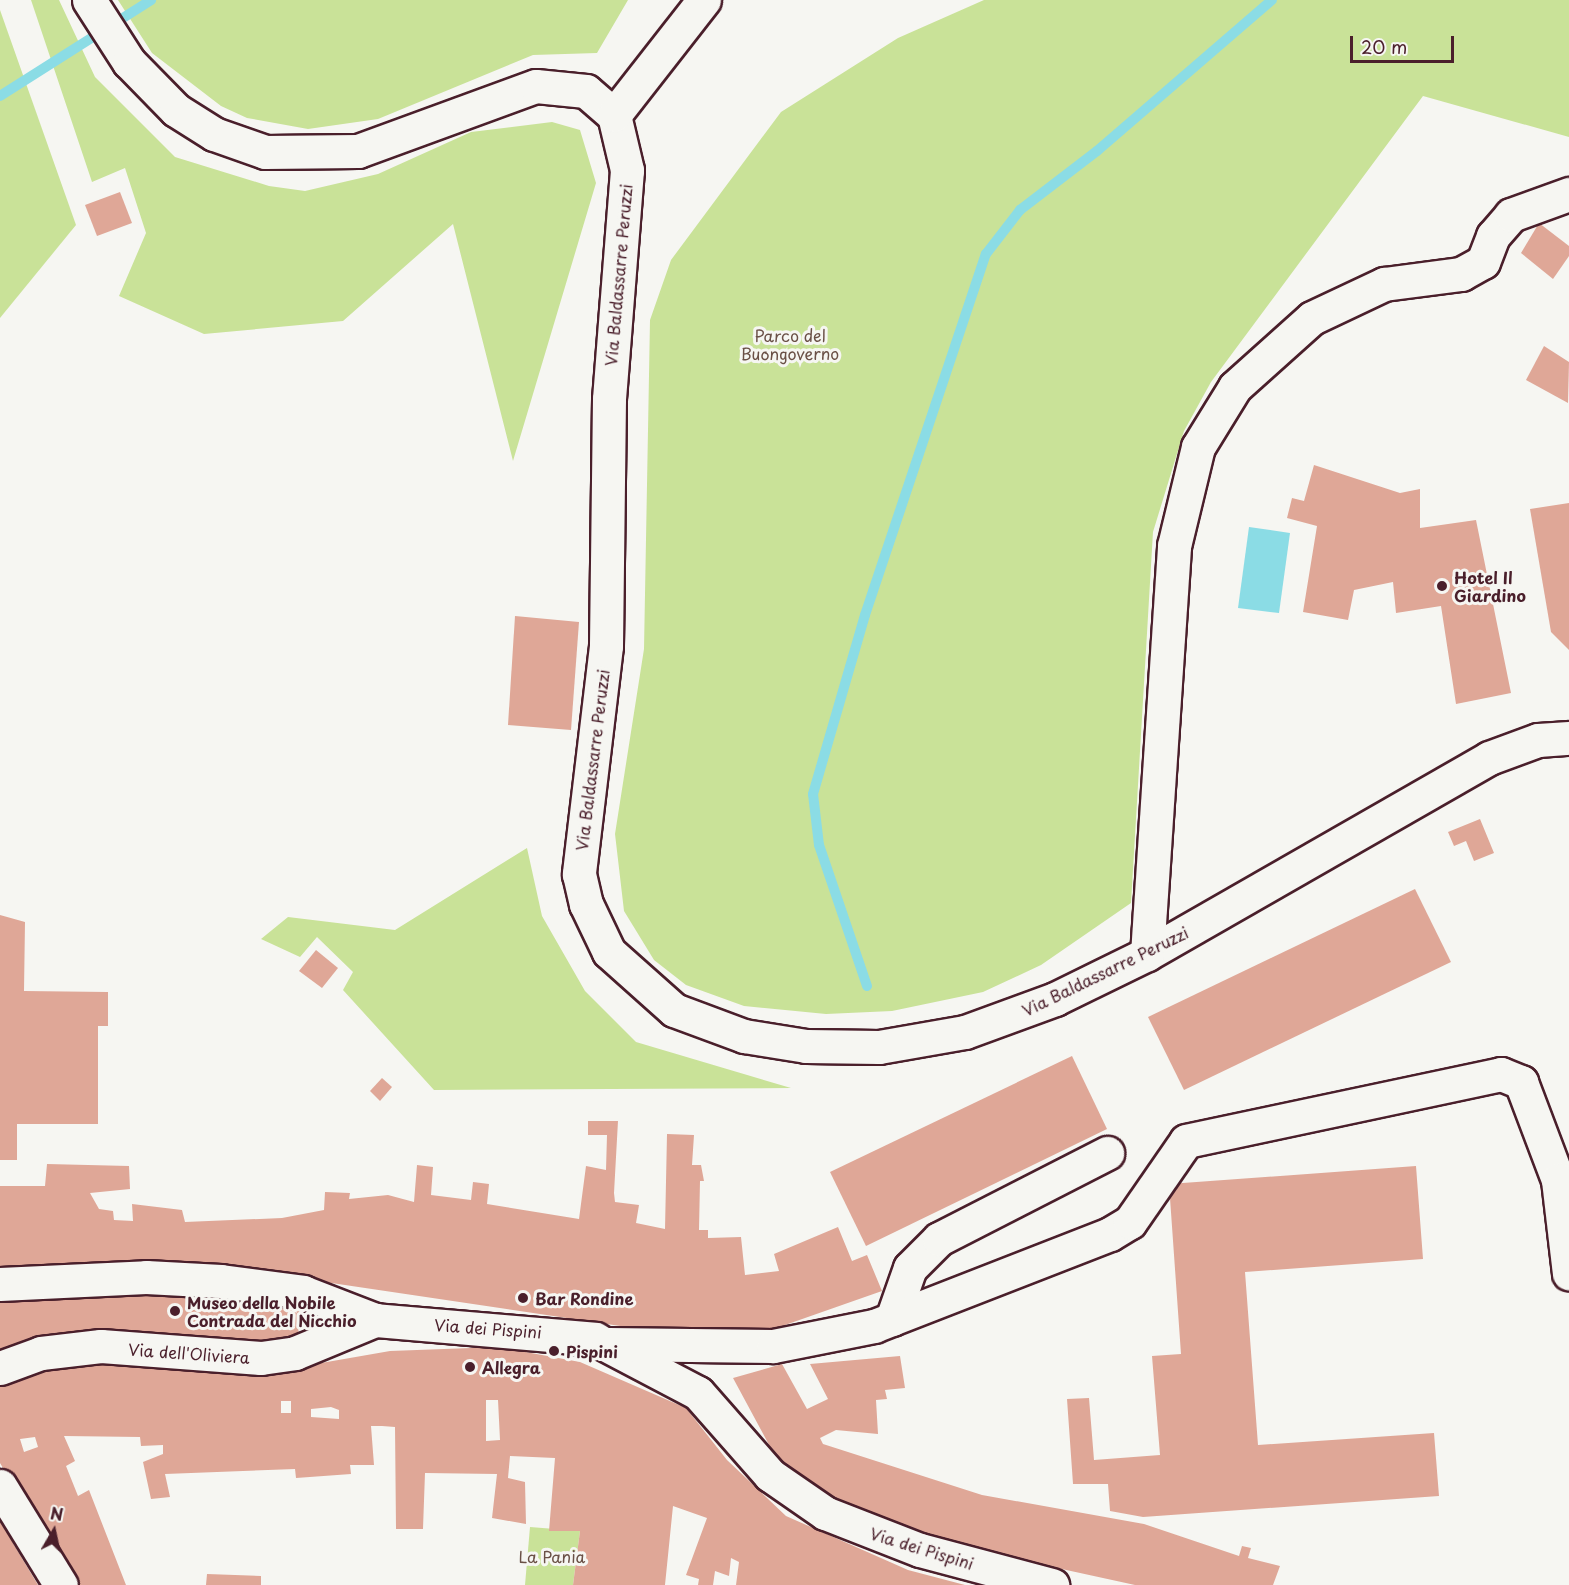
<!DOCTYPE html>
<html>
<head>
<meta charset="utf-8">
<style>
  body { margin:0 }
  #map { position:relative; width:1569px; height:1585px; overflow:hidden; background:#f6f6f2; font-family:"Playpen Sans",sans-serif }
  div>[style] { position:absolute }
  [style*='--x'] { left:calc(var(--x)*1px); top:calc(var(--y)*1px); width:calc(var(--w)*1px); rotate:calc(var(--a)*1deg) }
  .green>* { inset:0; background:#c9e298 }
  .water>* { inset:0; background:#8bdce5 }
  .stream>* { height:10px; margin:-5px; padding:0 5px; transform-origin:5px; border-radius:5px; background:#8bdce5 }
  .building>* { inset:0; background:#dfa797 }
  .roads { filter:drop-shadow(2px 0 #4a1f2b) drop-shadow(-2px 0 #4a1f2b) drop-shadow(0 2px #4a1f2b) drop-shadow(0 -2px #4a1f2b) }
  .minor>* { height:33px; margin:-16.5px; padding:0 16.5px; transform-origin:16.5px; border-radius:16.5px; background:#f6f6f2 }
  .dots>* { width:16px; height:16px; translate:-50% -50%; box-sizing:border-box; border:3px solid #f6f6f2; border-radius:50% }
  span { translate:-50% -50%; white-space:nowrap; text-align:center; line-height:1.15; -webkit-text-stroke:6px #f6f6f2; paint-order:stroke }
  .street-label { font-size:16px; color:#4a1f2b }
  .park-label { font-size:16px; color:#6a5046 }
  .poi-label { font-size:16px; color:#4a1f2b; font-weight:700 }
  .left { translate:0 -50%; text-align:left }
  .north { position:absolute; left:24px; top:1501px; width:60px; height:60px; -webkit-text-stroke:4px #f6f6f2; paint-order:stroke; rotate:9deg; font-size:16px; font-weight:700; line-height:24px; text-align:center; color:#4a1f2b }
  .north::after { content:''; display:block; margin:auto; width:21px; height:27px; background:#4a1f2b; clip-path:polygon(50% 0,100% 100%,50% 72%,0 100%) }
  .scale { position:absolute; left:1350px; top:36px; width:104px; height:27px; box-sizing:border-box; border:3px solid #4a1f2b; border-top:0; padding-left:8px; font-size:18px; line-height:21px; white-space:nowrap; color:#4a1f2b; -webkit-text-stroke:4px #f6f6f2; paint-order:stroke }
</style>
</head>
<body>
<div id="map">
  <div class="green">
    <div style="clip-path:polygon(31px 0,59px 0,95px 77px,175px 157px,269px 186px,305px 191px,378px 174px,471px 132px,552px 122px,580px 130px,596px 183px,513px 461px,453px 224px,343px 321px,204px 334px,119px 296px,146px 233px,125px 168px,92px 182px)"></div>
    <div style="clip-path:polygon(118px 0,628px 0,597px 53px,533px 55px,378px 119px,308px 129px,247px 118px,221px 106px,152px 53px)"></div>
    <div style="clip-path:polygon(984px 0,1569px 0,1569px 137px,1423px 96px,1211px 382px,1184px 431px,1153px 532px,1131px 903px,1041px 965px,983px 992px,892px 1011px,826px 1014px,744px 1006px,686px 985px,654px 960px,624px 911px,615px 834px,644px 649px,650px 320px,671px 260px,781px 112px,898px 38px)"></div>
    <div style="clip-path:polygon(0 10px,76px 225px,0 318px)"></div>
    <div style="clip-path:polygon(527px 848px,542px 916px,585px 991px,636px 1042px,791px 1088px,434px 1090px,343px 990px,353px 972px,317px 937px,300px 957px,261px 939px,288px 917px,395px 930px)"></div>
    <div style="clip-path:polygon(530px 1527px,580px 1531px,573px 1585px,525px 1585px)"></div>
  </div>
  <div class="water">
    <div style="clip-path:polygon(1249px 527px,1290px 533px,1279px 613px,1238px 608px)"></div>
  </div>
  <div class="stream">
    <div style="--x:0;--y:96;--w:179;--a:-32.4"></div>
    <div style="--x:867;--y:986;--w:149;--a:-108.8"></div>
    <div style="--x:819;--y:845;--w:51;--a:-96.7"></div>
    <div style="--x:813;--y:794;--w:186;--a:-73.8"></div>
    <div style="--x:865;--y:615;--w:381;--a:-71.5"></div>
    <div style="--x:986;--y:254;--w:56;--a:-52.3"></div>
    <div style="--x:1020;--y:210;--w:97;--a:-37.5"></div>
    <div style="--x:1097;--y:151;--w:231;--a:-40.8"></div>
  </div>
  <div class="building">
    <div style="clip-path:polygon(120px 192px,132px 223px,97px 236px,85px 205px)"></div>
    <div style="clip-path:polygon(1539px 223px,1569px 246px,1569px 256px,1553px 279px,1521px 253px)"></div>
    <div style="clip-path:polygon(1544px 346px,1569px 362px,1568px 403px,1526px 380px)"></div>
    <div style="clip-path:polygon(1314px 465px,1400px 493px,1420px 489px,1420px 528px,1476px 520px,1511px 693px,1456px 704px,1441px 606px,1396px 613px,1393px 582px,1354px 590px,1348px 620px,1303px 612px,1317px 526px,1287px 518px,1292px 498px,1304px 501px)"></div>
    <div style="clip-path:polygon(1569px 503px,1569px 650px,1551px 632px,1530px 509px)"></div>
    <div style="clip-path:polygon(515px 616px,579px 622px,571px 730px,508px 725px)"></div>
    <div style="clip-path:polygon(1480px 819px,1494px 853px,1474px 861px,1466px 841px,1454px 846px,1448px 832px)"></div>
    <div style="clip-path:polygon(1415px 889px,1451px 962px,1184px 1090px,1148px 1017px)"></div>
    <div style="clip-path:polygon(0 915px,25px 922px,24px 991px,108px 992px,108px 1026px,98px 1026px,98px 1124px,17px 1124px,17px 1160px,0 1160px)"></div>
    <div style="clip-path:polygon(316px 950px,338px 968px,322px 988px,299px 971px)"></div>
    <div style="clip-path:polygon(1072px 1056px,1107px 1129px,866px 1246px,830px 1172px)"></div>
    <div style="clip-path:polygon(382px 1078px,392px 1087px,380px 1101px,370px 1091px)"></div>
    <div style="clip-path:polygon(588px 1121px,618px 1121px,614px 1193px,615px 1202px,639px 1205px,636px 1223px,665px 1229px,667px 1134px,694px 1135px,692px 1165px,701px 1165px,704px 1181px,700px 1181px,699px 1230px,708px 1230px,708px 1238px,741px 1237px,745px 1275px,779px 1271px,774px 1254px,838px 1227px,852px 1261px,867px 1255px,882px 1291px,768px 1331px,647px 1330px,318px 1281px,0 1272px,0 1186px,45px 1186px,47px 1164px,129px 1166px,130px 1189px,90px 1193px,99px 1209px,113px 1211px,114px 1220px,133px 1221px,132px 1204px,182px 1210px,185px 1222px,282px 1218px,324px 1210px,325px 1192px,350px 1193px,349px 1199px,388px 1195px,414px 1202px,417px 1165px,433px 1167px,431px 1195px,471px 1200px,473px 1182px,489px 1184px,487px 1204px,579px 1219px,586px 1166px,606px 1170px,607px 1135px,588px 1135px)"></div>
    <div style="clip-path:polygon(1416px 1166px,1423px 1259px,1245px 1272px,1258px 1445px,1434px 1433px,1439px 1496px,1143px 1517px,1110px 1511px,1108px 1484px,1073px 1484px,1067px 1399px,1089px 1398px,1094px 1460px,1160px 1455px,1152px 1356px,1181px 1354px,1169px 1184px)"></div>
    <div style="clip-path:polygon(176px 1293px,301px 1309px,297px 1343px,0 1353px,0 1302px)"></div>
    <div style="clip-path:polygon(evenodd,498px 1347px,580px 1362px,686px 1408px,727px 1460px,786px 1516px,908px 1570px,965px 1585px,736px 1585px,739px 1562px,731px 1558px,729px 1576px,715px 1571px,713px 1585px,698px 1585px,699px 1579px,686px 1575px,707px 1518px,673px 1506px,665px 1585px,573px 1585px,580px 1531px,549px 1531px,555px 1458px,510px 1456px,508px 1478px,525px 1482px,526px 1524px,492px 1518px,497px 1474px,425px 1473px,423px 1529px,396px 1529px,395px 1427px,382px 1426px,371px 1426px,374px 1465px,350px 1465px,351px 1474px,296px 1478px,295px 1469px,165px 1474px,170px 1497px,151px 1499px,143px 1462px,163px 1454px,163px 1445px,141px 1446px,140px 1437px,64px 1436px,75px 1461px,66px 1466px,78px 1496px,89px 1490px,126px 1585px,73px 1585px,0 1463px,0 1378px,79px 1359px,304px 1366px,390px 1351px,498px 1347px,486px 1400px,498px 1400px,500px 1440px,486px 1441px,486px 1400px,498px 1347px,281px 1401px,291px 1401px,291px 1413px,281px 1413px,281px 1401px,498px 1347px,331px 1407px,339px 1410px,339px 1419px,311px 1417px,311px 1409px,331px 1407px,498px 1347px,35px 1437px,38px 1447px,24px 1452px,20px 1439px,35px 1437px)"></div>
    <div style="clip-path:polygon(900px 1356px,905px 1388px,885px 1390px,887px 1399px,876px 1400px,878px 1434px,836px 1430px,820px 1438px,823px 1444px,982px 1495px,1144px 1524px,1239px 1556px,1242px 1546px,1251px 1548px,1248px 1558px,1280px 1566px,1273px 1585px,1135px 1585px,938px 1542px,824px 1499px,782px 1469px,733px 1378px,782px 1364px,807px 1409px,828px 1399px,810px 1364px)"></div>
    <div style="clip-path:polygon(0 1515px,14px 1545px,38px 1585px,0 1585px)"></div>
    <div style="clip-path:polygon(207px 1574px,261px 1576px,261px 1585px,206px 1585px)"></div>
  </div>
  <div class="roads">
    <div class="minor">
      <div style="--x:89;--y:0;--w:74;--a:57.2"></div>
      <div style="--x:129;--y:62;--w:67;--a:45.6"></div>
      <div style="--x:176;--y:110;--w:45;--a:32.3"></div>
      <div style="--x:214;--y:134;--w:54;--a:19.4"></div>
      <div style="--x:265;--y:152;--w:93;--a:-0.6"></div>
      <div style="--x:358;--y:151;--w:189;--a:-20.1"></div>
      <div style="--x:536;--y:86;--w:50;--a:5.7"></div>
      <div style="--x:586;--y:91;--w:37;--a:41"></div>
      <div style="--x:614;--y:115;--w:57;--a:76.7"></div>
      <div style="--x:627;--y:170;--w:230;--a:94.5"></div>
      <div style="--x:609;--y:399;--w:247;--a:90.7"></div>
      <div style="--x:606;--y:646;--w:230;--a:96.8"></div>
      <div style="--x:579;--y:874;--w:31;--a:77"></div>
      <div style="--x:586;--y:904;--w:53;--a:64.4"></div>
      <div style="--x:609;--y:952;--w:87;--a:41.7"></div>
      <div style="--x:674;--y:1010;--w:75;--a:20.4"></div>
      <div style="--x:744;--y:1036;--w:63;--a:9.2"></div>
      <div style="--x:806;--y:1046;--w:73;--a:0.8"></div>
      <div style="--x:879;--y:1047;--w:87;--a:-9.9"></div>
      <div style="--x:965;--y:1032;--w:96;--a:-20.1"></div>
      <div style="--x:1055;--y:999;--w:102;--a:-26.1"></div>
      <div style="--x:1147;--y:954;--w:394;--a:-29.8"></div>
      <div style="--x:1489;--y:758;--w:52;--a:-20.2"></div>
      <div style="--x:1538;--y:740;--w:31;--a:-4"></div>
      <div style="--x:614;--y:115;--w:146;--a:-52"></div>
      <div style="--x:1147;--y:954;--w:409;--a:-86.2"></div>
      <div style="--x:1174;--y:546;--w:102;--a:-76.4"></div>
      <div style="--x:1198;--y:447;--w:70;--a:-58.3"></div>
      <div style="--x:1235;--y:387;--w:103;--a:-41.9"></div>
      <div style="--x:1312;--y:318;--w:80;--a:-25.3"></div>
      <div style="--x:1384;--y:284;--w:78;--a:-7.4"></div>
      <div style="--x:1461;--y:274;--w:25;--a:-29"></div>
      <div style="--x:1483;--y:262;--w:28;--a:-69"></div>
      <div style="--x:1493;--y:236;--w:28;--a:-49"></div>
      <div style="--x:1511;--y:215;--w:62;--a:-19.9"></div>
      <div style="--x:0;--y:1284;--w:146;--a:-2.7"></div>
      <div style="--x:146;--y:1277;--w:75;--a:3.1"></div>
      <div style="--x:221;--y:1281;--w:83;--a:7.6"></div>
      <div style="--x:303;--y:1292;--w:77;--a:21.3"></div>
      <div style="--x:375;--y:1320;--w:221;--a:4.9"></div>
      <div style="--x:595;--y:1339;--w:116;--a:27.7"></div>
      <div style="--x:698;--y:1393;--w:109;--a:48.7"></div>
      <div style="--x:770;--y:1475;--w:67;--a:34.6"></div>
      <div style="--x:825;--y:1513;--w:102;--a:21.3"></div>
      <div style="--x:920;--y:1550;--w:137;--a:14.9"></div>
      <div style="--x:892;--y:1319;--w:54;--a:-70.6"></div>
      <div style="--x:910;--y:1268;--w:41;--a:-45"></div>
      <div style="--x:939;--y:1239;--w:189;--a:-27.1"></div>
      <div style="--x:608;--y:1344;--w:165;--a:0.7"></div>
      <div style="--x:773;--y:1346;--w:103;--a:-11.2"></div>
      <div style="--x:874;--y:1326;--w:253;--a:-21.3"></div>
      <div style="--x:1110;--y:1234;--w:23;--a:-31"></div>
      <div style="--x:1130;--y:1222;--w:98;--a:-55.3"></div>
      <div style="--x:1186;--y:1141;--w:322;--a:-12"></div>
      <div style="--x:1501;--y:1074;--w:22;--a:22"></div>
      <div style="--x:1521;--y:1082;--w:105;--a:69.3"></div>
      <div style="--x:1558;--y:1180;--w:94;--a:83.3"></div>
      <div style="--x:0;--y:1368;--w:44;--a:-20.1"></div>
      <div style="--x:41;--y:1353;--w:60;--a:-6.7"></div>
      <div style="--x:101;--y:1346;--w:160;--a:4.3"></div>
      <div style="--x:261;--y:1358;--w:34;--a:-8"></div>
      <div style="--x:295;--y:1353;--w:87;--a:-22.4"></div>
      <div style="--x:0;--y:1486;--w:116;--a:58.4"></div>
    </div>
  </div>
  <div class="dots">
    <div style="left:1442px;top:586px;background:#4a1f2b"></div>
    <div style="left:523px;top:1298px;background:#4a1f2b"></div>
    <div style="left:175px;top:1311px;background:#4a1f2b"></div>
    <div style="left:554px;top:1351px;background:#4a1f2b"></div>
    <div style="left:470px;top:1367px;background:#4a1f2b"></div>
  </div>
  <div class="street-label">
    <span style="left:618px;top:275px;rotate:-85deg">Via Baldassarre Peruzzi</span>
    <span style="left:592px;top:760px;rotate:-83deg">Via Baldassarre Peruzzi</span>
    <span style="left:1105px;top:971px;rotate:-26deg">Via Baldassarre Peruzzi</span>
    <span style="left:488px;top:1328px;rotate:4deg">Via dei Pispini</span>
    <span style="left:189px;top:1353px;rotate:4deg">Via dell'Oliviera</span>
    <span style="left:922px;top:1548px;rotate:17deg">Via dei Pispini</span>
  </div>
  <div class="park-label">
    <span style="left:790px;top:344px">Parco del<br>Buongoverno</span>
    <span style="left:552px;top:1556px">La Pania</span>
  </div>
  <div class="poi-label">
    <span class="left" style="left:1454px;top:586px">Hotel Il<br>Giardino</span>
    <span class="left" style="left:535px;top:1298px">Bar Rondine</span>
    <span class="left" style="left:187px;top:1311px">Museo della Nobile<br>Contrada del Nicchio</span>
    <span class="left" style="left:566px;top:1351px">Pispini</span>
    <span class="left" style="left:482px;top:1367px">Allegra</span>
  </div>
  <div class="north">N</div>
  <div class="scale">20 m</div>
</div>
</body>
</html>
